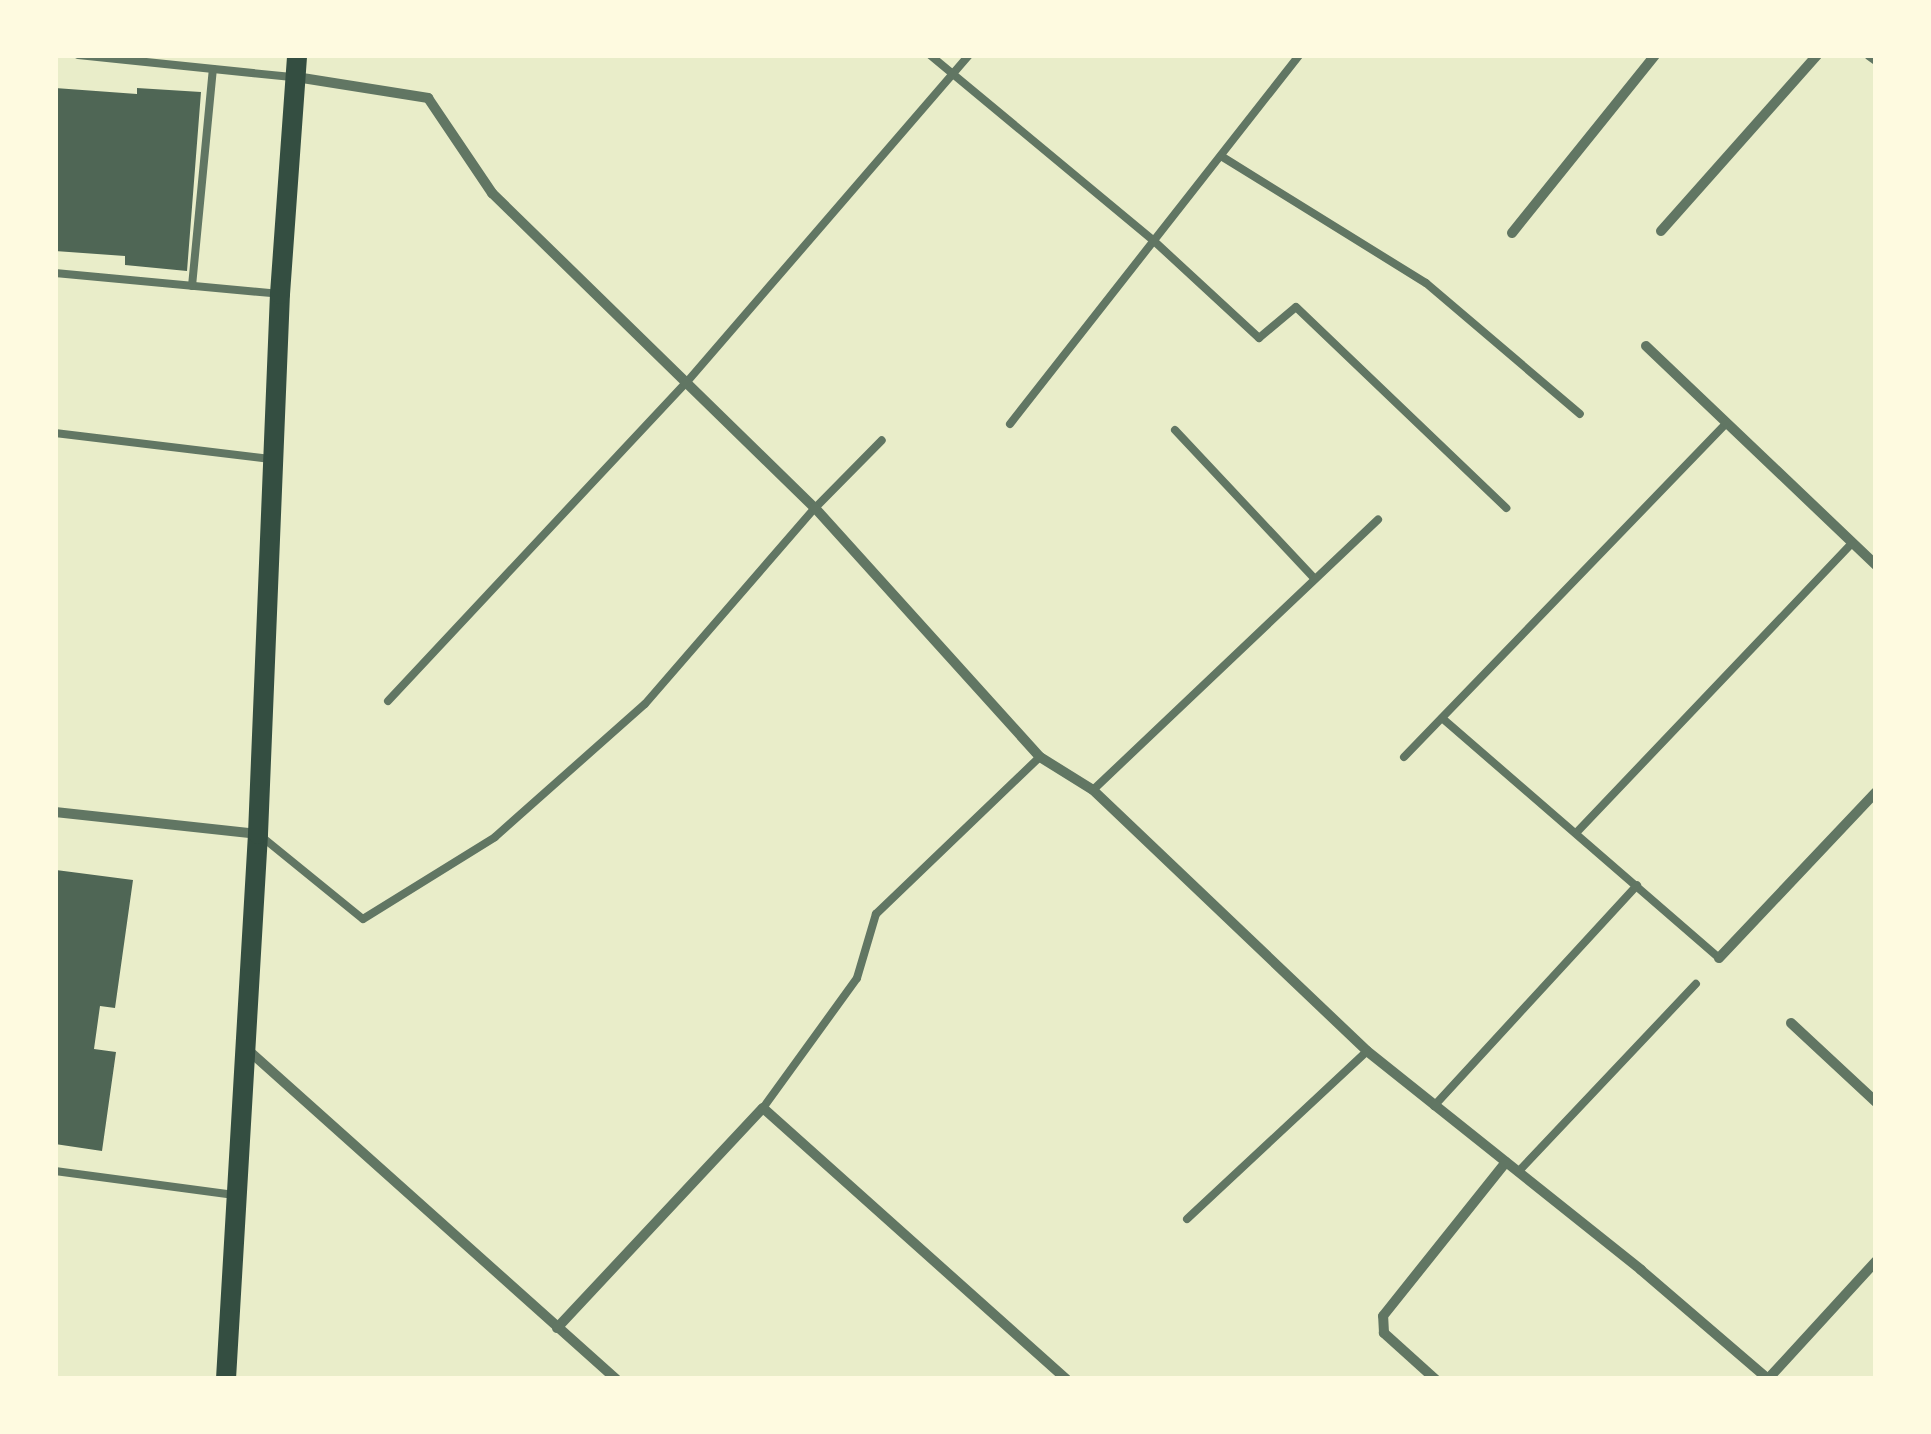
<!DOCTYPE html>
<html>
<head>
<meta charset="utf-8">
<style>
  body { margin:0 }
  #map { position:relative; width:1931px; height:1434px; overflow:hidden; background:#e9edc9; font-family:Helvetica,sans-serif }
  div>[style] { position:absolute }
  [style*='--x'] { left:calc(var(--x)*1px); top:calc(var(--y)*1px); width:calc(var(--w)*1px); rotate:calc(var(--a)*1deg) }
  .building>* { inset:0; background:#4f6655 }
  .service>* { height:8px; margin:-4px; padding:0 4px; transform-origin:4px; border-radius:4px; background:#617663 }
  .minor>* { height:10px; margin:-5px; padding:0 5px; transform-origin:5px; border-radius:5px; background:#617663 }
  .secondary>* { height:20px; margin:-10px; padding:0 10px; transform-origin:10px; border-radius:10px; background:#344e41 }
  span { translate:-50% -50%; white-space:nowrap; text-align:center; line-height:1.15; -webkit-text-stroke:10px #fefae0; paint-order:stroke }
  .frame { position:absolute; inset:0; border:58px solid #fefae0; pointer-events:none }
</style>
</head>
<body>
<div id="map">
  <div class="building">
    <div style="clip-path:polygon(55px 88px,137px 94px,137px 88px,201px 92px,187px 271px,125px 265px,125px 256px,55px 251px)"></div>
    <div style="clip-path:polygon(56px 870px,133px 880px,115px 1008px,100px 1006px,94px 1049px,116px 1052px,102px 1151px,55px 1144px)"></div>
  </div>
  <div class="service">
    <div style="--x:78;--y:55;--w:215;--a:5.9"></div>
    <div style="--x:930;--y:55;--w:291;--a:39.7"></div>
    <div style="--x:1154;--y:241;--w:143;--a:42.7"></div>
    <div style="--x:1259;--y:338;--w:48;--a:-40"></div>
    <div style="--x:1296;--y:307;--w:291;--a:43.7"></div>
    <div style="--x:1221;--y:156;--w:241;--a:31.8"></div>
    <div style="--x:1426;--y:283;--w:202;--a:40.4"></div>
    <div style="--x:55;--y:273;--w:226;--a:5.3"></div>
    <div style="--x:192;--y:286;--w:218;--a:-84.5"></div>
    <div style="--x:1010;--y:424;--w:469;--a:-51.9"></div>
    <div style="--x:1175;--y:430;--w:204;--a:46.8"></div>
    <div style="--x:55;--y:433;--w:217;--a:6.9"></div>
    <div style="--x:388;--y:701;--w:436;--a:-46.9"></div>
    <div style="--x:686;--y:383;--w:433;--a:-49.2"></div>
    <div style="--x:1442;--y:718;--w:367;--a:40.9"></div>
    <div style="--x:1404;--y:757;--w:465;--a:-46"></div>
    <div style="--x:1093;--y:790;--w:393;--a:-43.5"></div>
    <div style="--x:1577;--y:832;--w:400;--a:-46.4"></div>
    <div style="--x:262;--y:837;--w:130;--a:39.1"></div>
    <div style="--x:363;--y:919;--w:155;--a:-31.8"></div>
    <div style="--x:495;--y:837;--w:200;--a:-41.6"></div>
    <div style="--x:645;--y:704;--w:259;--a:-49.1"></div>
    <div style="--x:815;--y:508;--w:95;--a:-45.4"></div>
    <div style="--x:1434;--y:1106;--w:300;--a:-47.4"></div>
    <div style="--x:763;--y:1108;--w:160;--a:-54.1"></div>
    <div style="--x:857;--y:978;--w:67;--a:-73.5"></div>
    <div style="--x:876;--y:914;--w:227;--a:-43.8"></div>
    <div style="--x:55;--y:1171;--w:183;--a:7.6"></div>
    <div style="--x:1518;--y:1172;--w:259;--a:-46.6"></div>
    <div style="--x:1187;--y:1219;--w:246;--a:-43"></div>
  </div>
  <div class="minor">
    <div style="--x:1869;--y:55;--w:9;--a:36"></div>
    <div style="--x:296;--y:77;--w:134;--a:9"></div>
    <div style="--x:428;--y:98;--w:115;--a:56"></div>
    <div style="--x:492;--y:193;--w:451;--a:44.3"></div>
    <div style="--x:815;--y:508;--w:336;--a:47.9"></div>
    <div style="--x:1040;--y:757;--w:62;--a:31.9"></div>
    <div style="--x:1093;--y:790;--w:378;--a:43.6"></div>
    <div style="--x:1367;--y:1051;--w:351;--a:38.6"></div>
    <div style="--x:1641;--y:1270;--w:167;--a:40.6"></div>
    <div style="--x:1661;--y:231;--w:235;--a:-48.4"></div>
    <div style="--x:1512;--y:233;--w:228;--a:-51.2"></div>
    <div style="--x:1646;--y:346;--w:318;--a:43.6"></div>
    <div style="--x:55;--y:812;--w:203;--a:6.2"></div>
    <div style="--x:1719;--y:958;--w:228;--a:-46.6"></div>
    <div style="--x:1791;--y:1023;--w:116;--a:42.9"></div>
    <div style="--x:248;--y:1050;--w:494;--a:41.8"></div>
    <div style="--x:557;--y:1328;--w:301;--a:-46.9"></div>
    <div style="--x:763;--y:1108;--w:407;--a:41.8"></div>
    <div style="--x:1435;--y:1379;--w:69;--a:-138"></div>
    <div style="--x:1384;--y:1333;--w:17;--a:-93"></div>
    <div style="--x:1383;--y:1316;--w:197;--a:-51.4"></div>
    <div style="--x:1768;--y:1379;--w:160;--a:-47.5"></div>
  </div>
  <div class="secondary">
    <div style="--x:226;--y:1379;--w:546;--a:-86.64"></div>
    <div style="--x:258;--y:834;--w:540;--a:-87.67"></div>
    <div style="--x:280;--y:294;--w:240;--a:-85.9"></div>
  </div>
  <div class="frame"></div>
</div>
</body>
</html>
